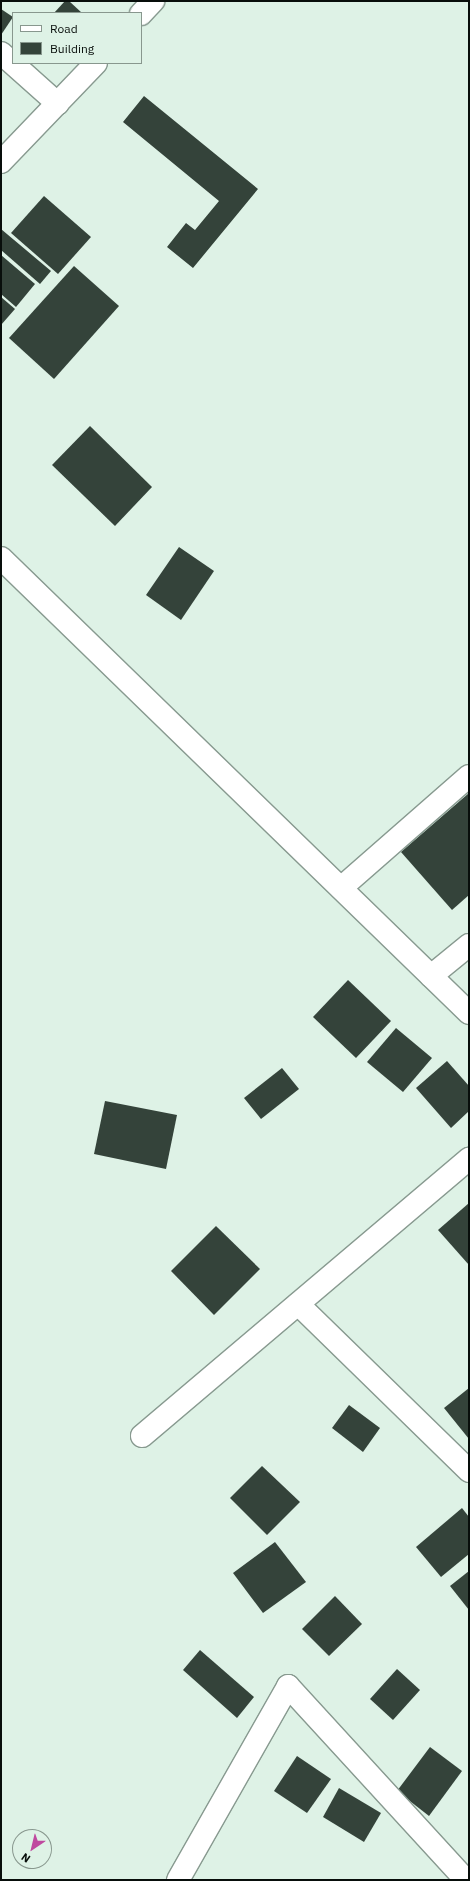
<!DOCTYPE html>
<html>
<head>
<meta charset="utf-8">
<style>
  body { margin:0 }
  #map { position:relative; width:470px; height:1881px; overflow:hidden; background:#def2e6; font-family:"IBM Plex Sans",sans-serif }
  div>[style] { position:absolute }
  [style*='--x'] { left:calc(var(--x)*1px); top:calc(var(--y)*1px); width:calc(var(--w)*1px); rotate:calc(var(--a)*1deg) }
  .building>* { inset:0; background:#34433a }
  .roads { filter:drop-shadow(1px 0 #889a90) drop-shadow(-1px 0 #889a90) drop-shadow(0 1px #889a90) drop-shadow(0 -1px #889a90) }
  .street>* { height:22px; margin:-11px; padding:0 11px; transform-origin:11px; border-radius:11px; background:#fff }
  span { translate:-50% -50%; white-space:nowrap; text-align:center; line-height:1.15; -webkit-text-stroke:4px #def2e6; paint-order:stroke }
  .frame { position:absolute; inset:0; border:2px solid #080e0b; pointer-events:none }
  .legend { position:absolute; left:12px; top:12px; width:130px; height:52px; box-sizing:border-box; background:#def2e6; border:1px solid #88978e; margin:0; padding:5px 7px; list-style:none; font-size:12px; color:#080e0b }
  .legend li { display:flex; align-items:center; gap:8px; height:20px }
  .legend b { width:20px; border:1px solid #88978e }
  .north { position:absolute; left:12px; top:1829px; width:40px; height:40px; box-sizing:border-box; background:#def2e6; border:1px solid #88978e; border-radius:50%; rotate:215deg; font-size:11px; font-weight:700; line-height:16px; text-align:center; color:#080e0b }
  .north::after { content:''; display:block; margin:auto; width:14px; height:18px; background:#bf499f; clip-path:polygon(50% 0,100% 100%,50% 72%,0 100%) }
</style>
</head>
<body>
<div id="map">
  <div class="building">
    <div style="clip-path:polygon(65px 1px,69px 1px,82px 13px,54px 13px)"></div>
    <div style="clip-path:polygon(1px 9px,13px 17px,1px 35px)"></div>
    <div style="clip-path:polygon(144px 96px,258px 189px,193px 268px,167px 247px,186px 223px,195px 230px,219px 201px,123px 122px)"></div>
    <div style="clip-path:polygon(44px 196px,91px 237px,58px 274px,11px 233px)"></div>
    <div style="clip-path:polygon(1px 229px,51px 271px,40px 284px,1px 250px)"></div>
    <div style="clip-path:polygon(1px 255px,35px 284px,16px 307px,1px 294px)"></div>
    <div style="clip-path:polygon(74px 266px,119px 306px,54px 379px,9px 338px)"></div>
    <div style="clip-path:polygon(1px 297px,15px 309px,1px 325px)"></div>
    <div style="clip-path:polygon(90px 426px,152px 487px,115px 526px,52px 465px)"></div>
    <div style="clip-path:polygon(179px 547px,214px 571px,181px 620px,146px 595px)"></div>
    <div style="clip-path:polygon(469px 793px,469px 895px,452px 910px,401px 852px)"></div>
    <div style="clip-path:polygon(348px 980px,391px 1021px,356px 1058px,313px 1017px)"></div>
    <div style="clip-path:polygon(396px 1028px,432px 1058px,403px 1092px,367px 1062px)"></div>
    <div style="clip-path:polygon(447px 1061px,469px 1086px,469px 1111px,451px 1128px,416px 1088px)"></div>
    <div style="clip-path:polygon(282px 1068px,299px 1089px,261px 1119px,244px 1098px)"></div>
    <div style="clip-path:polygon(105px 1101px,177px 1115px,166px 1169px,94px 1154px)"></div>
    <div style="clip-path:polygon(469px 1203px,469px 1265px,438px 1230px)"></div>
    <div style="clip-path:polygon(216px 1226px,260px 1269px,214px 1315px,171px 1271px)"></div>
    <div style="clip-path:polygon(469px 1388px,469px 1439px,444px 1408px)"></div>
    <div style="clip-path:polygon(349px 1405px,380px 1428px,363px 1452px,332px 1428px)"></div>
    <div style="clip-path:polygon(262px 1466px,300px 1502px,267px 1535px,230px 1498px)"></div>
    <div style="clip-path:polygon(462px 1508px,469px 1517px,469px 1554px,441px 1577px,416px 1547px)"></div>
    <div style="clip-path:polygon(275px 1542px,306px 1582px,263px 1613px,233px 1573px)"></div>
    <div style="clip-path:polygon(469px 1571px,469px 1610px,450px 1586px)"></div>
    <div style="clip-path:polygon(335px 1596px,362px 1624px,329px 1656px,302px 1629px)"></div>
    <div style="clip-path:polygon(200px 1650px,254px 1697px,237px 1718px,183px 1670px)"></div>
    <div style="clip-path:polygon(397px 1669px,420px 1690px,393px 1720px,370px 1699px)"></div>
    <div style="clip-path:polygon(430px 1747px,462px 1771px,429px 1816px,397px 1791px)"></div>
    <div style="clip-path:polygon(297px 1756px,331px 1779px,307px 1813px,274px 1791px)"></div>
    <div style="clip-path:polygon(339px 1788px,381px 1813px,364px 1842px,323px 1817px)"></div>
  </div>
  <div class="roads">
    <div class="street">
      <div style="--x:141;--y:14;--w:18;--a:-47"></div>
      <div style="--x:1;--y:53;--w:76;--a:41.8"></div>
      <div style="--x:1;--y:162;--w:137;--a:-46.2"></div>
      <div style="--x:1;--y:558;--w:653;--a:44.19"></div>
      <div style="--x:341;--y:888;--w:170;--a:-41.2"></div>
      <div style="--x:431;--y:976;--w:49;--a:-39.2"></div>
      <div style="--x:298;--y:1304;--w:239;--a:44.3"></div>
      <div style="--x:142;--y:1436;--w:429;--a:-40.3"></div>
      <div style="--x:178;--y:1880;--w:223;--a:-60.4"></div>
      <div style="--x:288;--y:1686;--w:263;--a:47.5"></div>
    </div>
  </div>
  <div class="frame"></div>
  <ul class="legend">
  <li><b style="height:5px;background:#fff"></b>Road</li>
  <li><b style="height:11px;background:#34433a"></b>Building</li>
  </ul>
  <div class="north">N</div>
</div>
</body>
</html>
